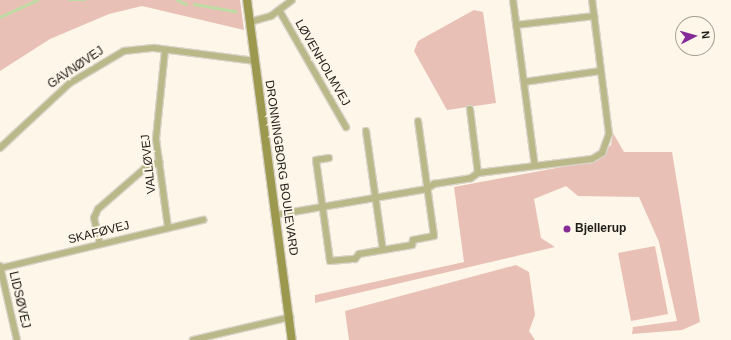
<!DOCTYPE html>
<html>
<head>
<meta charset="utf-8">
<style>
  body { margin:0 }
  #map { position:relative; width:731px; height:340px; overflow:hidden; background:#fdf6e9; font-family:Arial,sans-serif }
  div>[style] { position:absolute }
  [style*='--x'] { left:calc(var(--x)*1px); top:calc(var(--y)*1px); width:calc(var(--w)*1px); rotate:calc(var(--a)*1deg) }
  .green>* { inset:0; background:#e9c0b6 }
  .stream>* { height:2.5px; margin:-1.25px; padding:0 1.25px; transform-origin:1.25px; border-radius:1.25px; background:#bfdca4 }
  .roads { filter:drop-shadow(1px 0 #d9d3c8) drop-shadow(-1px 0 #d9d3c8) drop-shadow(0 1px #d9d3c8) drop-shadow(0 -1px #d9d3c8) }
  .street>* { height:6px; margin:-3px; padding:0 3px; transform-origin:3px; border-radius:3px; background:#bab889 }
  .secondary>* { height:8px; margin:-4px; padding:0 4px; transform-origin:4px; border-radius:4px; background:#9c994f }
  .dots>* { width:11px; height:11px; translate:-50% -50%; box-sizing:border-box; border:2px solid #fdf6e9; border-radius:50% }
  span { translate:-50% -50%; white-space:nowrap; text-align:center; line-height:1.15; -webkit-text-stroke:4px #fdf6e9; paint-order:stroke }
  .street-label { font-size:12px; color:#1f1d18 }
  .poi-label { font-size:12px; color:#1f1d18; font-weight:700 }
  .left { translate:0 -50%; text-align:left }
  .north { position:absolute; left:675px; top:16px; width:40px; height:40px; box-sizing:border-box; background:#fdf6e9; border:1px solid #a49f95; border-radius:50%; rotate:84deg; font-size:11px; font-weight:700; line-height:16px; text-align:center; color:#1f1d18 }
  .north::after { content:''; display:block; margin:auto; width:14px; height:18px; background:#842b98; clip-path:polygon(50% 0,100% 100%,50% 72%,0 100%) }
</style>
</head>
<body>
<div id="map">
  <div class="green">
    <div style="clip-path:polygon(0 0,240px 0,244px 30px,142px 6px,109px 14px,50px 39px,0 71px)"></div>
    <div style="clip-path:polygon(474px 10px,483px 12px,496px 103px,447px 110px,414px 51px,418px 41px)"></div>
    <div style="clip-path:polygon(613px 133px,624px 152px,672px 152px,700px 322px,682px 330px,632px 334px,633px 327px,677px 321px,659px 242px,639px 197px,578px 196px,566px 186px,534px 199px,541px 238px,555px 247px,315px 303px,315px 295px,464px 262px,454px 187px,594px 161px,611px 145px)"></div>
    <div style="clip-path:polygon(655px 246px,668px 314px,631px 321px,618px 253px)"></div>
    <div style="clip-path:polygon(516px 265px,529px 272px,535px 315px,529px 331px,535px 340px,349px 340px,345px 311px)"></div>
  </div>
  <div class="stream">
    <div style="--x:69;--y:0;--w:16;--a:0"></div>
    <div style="--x:177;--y:0;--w:10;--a:24"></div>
    <div style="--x:194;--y:4;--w:42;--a:9.7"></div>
    <div style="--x:0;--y:17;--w:41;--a:-24.7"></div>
  </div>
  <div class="roads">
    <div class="street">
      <div style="--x:513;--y:0;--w:167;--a:82.5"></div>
      <div style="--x:279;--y:10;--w:135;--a:60.2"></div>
      <div style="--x:250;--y:22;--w:22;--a:-16"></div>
      <div style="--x:271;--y:16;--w:26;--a:-37"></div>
      <div style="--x:516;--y:25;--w:79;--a:-6.6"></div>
      <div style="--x:165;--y:50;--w:89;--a:95.8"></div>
      <div style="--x:156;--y:139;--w:90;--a:82.3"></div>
      <div style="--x:524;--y:82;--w:77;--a:-8.2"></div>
      <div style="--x:470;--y:109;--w:64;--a:82.9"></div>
      <div style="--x:366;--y:131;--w:120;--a:81.9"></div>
      <div style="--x:0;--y:148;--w:96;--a:-42.9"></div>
      <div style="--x:70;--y:83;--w:63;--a:-30.7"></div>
      <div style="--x:124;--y:51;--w:30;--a:-6"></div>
      <div style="--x:154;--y:48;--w:102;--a:7.3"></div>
      <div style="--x:329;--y:158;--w:13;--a:171"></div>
      <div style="--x:316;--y:160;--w:102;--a:82.1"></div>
      <div style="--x:330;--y:261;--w:25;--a:-5"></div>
      <div style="--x:355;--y:259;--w:6;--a:-51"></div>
      <div style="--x:359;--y:254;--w:54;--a:-9.6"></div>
      <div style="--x:412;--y:245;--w:5;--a:-79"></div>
      <div style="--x:413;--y:240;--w:21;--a:-11"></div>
      <div style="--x:434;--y:236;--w:116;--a:-97.9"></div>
      <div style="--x:275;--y:215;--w:154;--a:-9.7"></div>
      <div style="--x:427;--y:189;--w:9;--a:-36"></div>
      <div style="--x:434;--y:184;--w:37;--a:-9"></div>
      <div style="--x:471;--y:178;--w:9;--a:-36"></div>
      <div style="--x:478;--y:173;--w:115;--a:-7"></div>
      <div style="--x:592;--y:159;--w:12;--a:-31"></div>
      <div style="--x:602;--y:153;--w:20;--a:-70"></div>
      <div style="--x:609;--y:134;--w:135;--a:-97.2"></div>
      <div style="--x:100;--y:244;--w:27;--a:-103"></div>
      <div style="--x:94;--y:218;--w:10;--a:-66"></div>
      <div style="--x:98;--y:209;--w:61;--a:-41"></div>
      <div style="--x:144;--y:169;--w:17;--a:-25"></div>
      <div style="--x:0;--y:266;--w:76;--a:77.1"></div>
      <div style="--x:1;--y:268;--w:208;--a:-13.4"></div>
      <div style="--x:193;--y:340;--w:100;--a:-13.3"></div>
    </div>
    <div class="secondary">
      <div style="--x:247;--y:0;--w:343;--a:82.5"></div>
    </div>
  </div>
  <div class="dots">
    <div style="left:567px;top:229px;background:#842b98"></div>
  </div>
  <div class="street-label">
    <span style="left:322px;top:63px;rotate:60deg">LØVENHOLMVEJ</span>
    <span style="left:76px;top:68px;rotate:-34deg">GAVNØVEJ</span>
    <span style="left:149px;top:164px;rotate:-96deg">VALLØVEJ</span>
    <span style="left:281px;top:168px;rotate:82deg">DRONNINGBORG BOULEVARD</span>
    <span style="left:99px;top:233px;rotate:-14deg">SKAFØVEJ</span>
    <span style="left:19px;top:300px;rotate:77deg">LIDSØVEJ</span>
  </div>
  <div class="poi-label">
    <span class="left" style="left:575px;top:229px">Bjellerup</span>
  </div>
  <div class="north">N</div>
</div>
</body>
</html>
